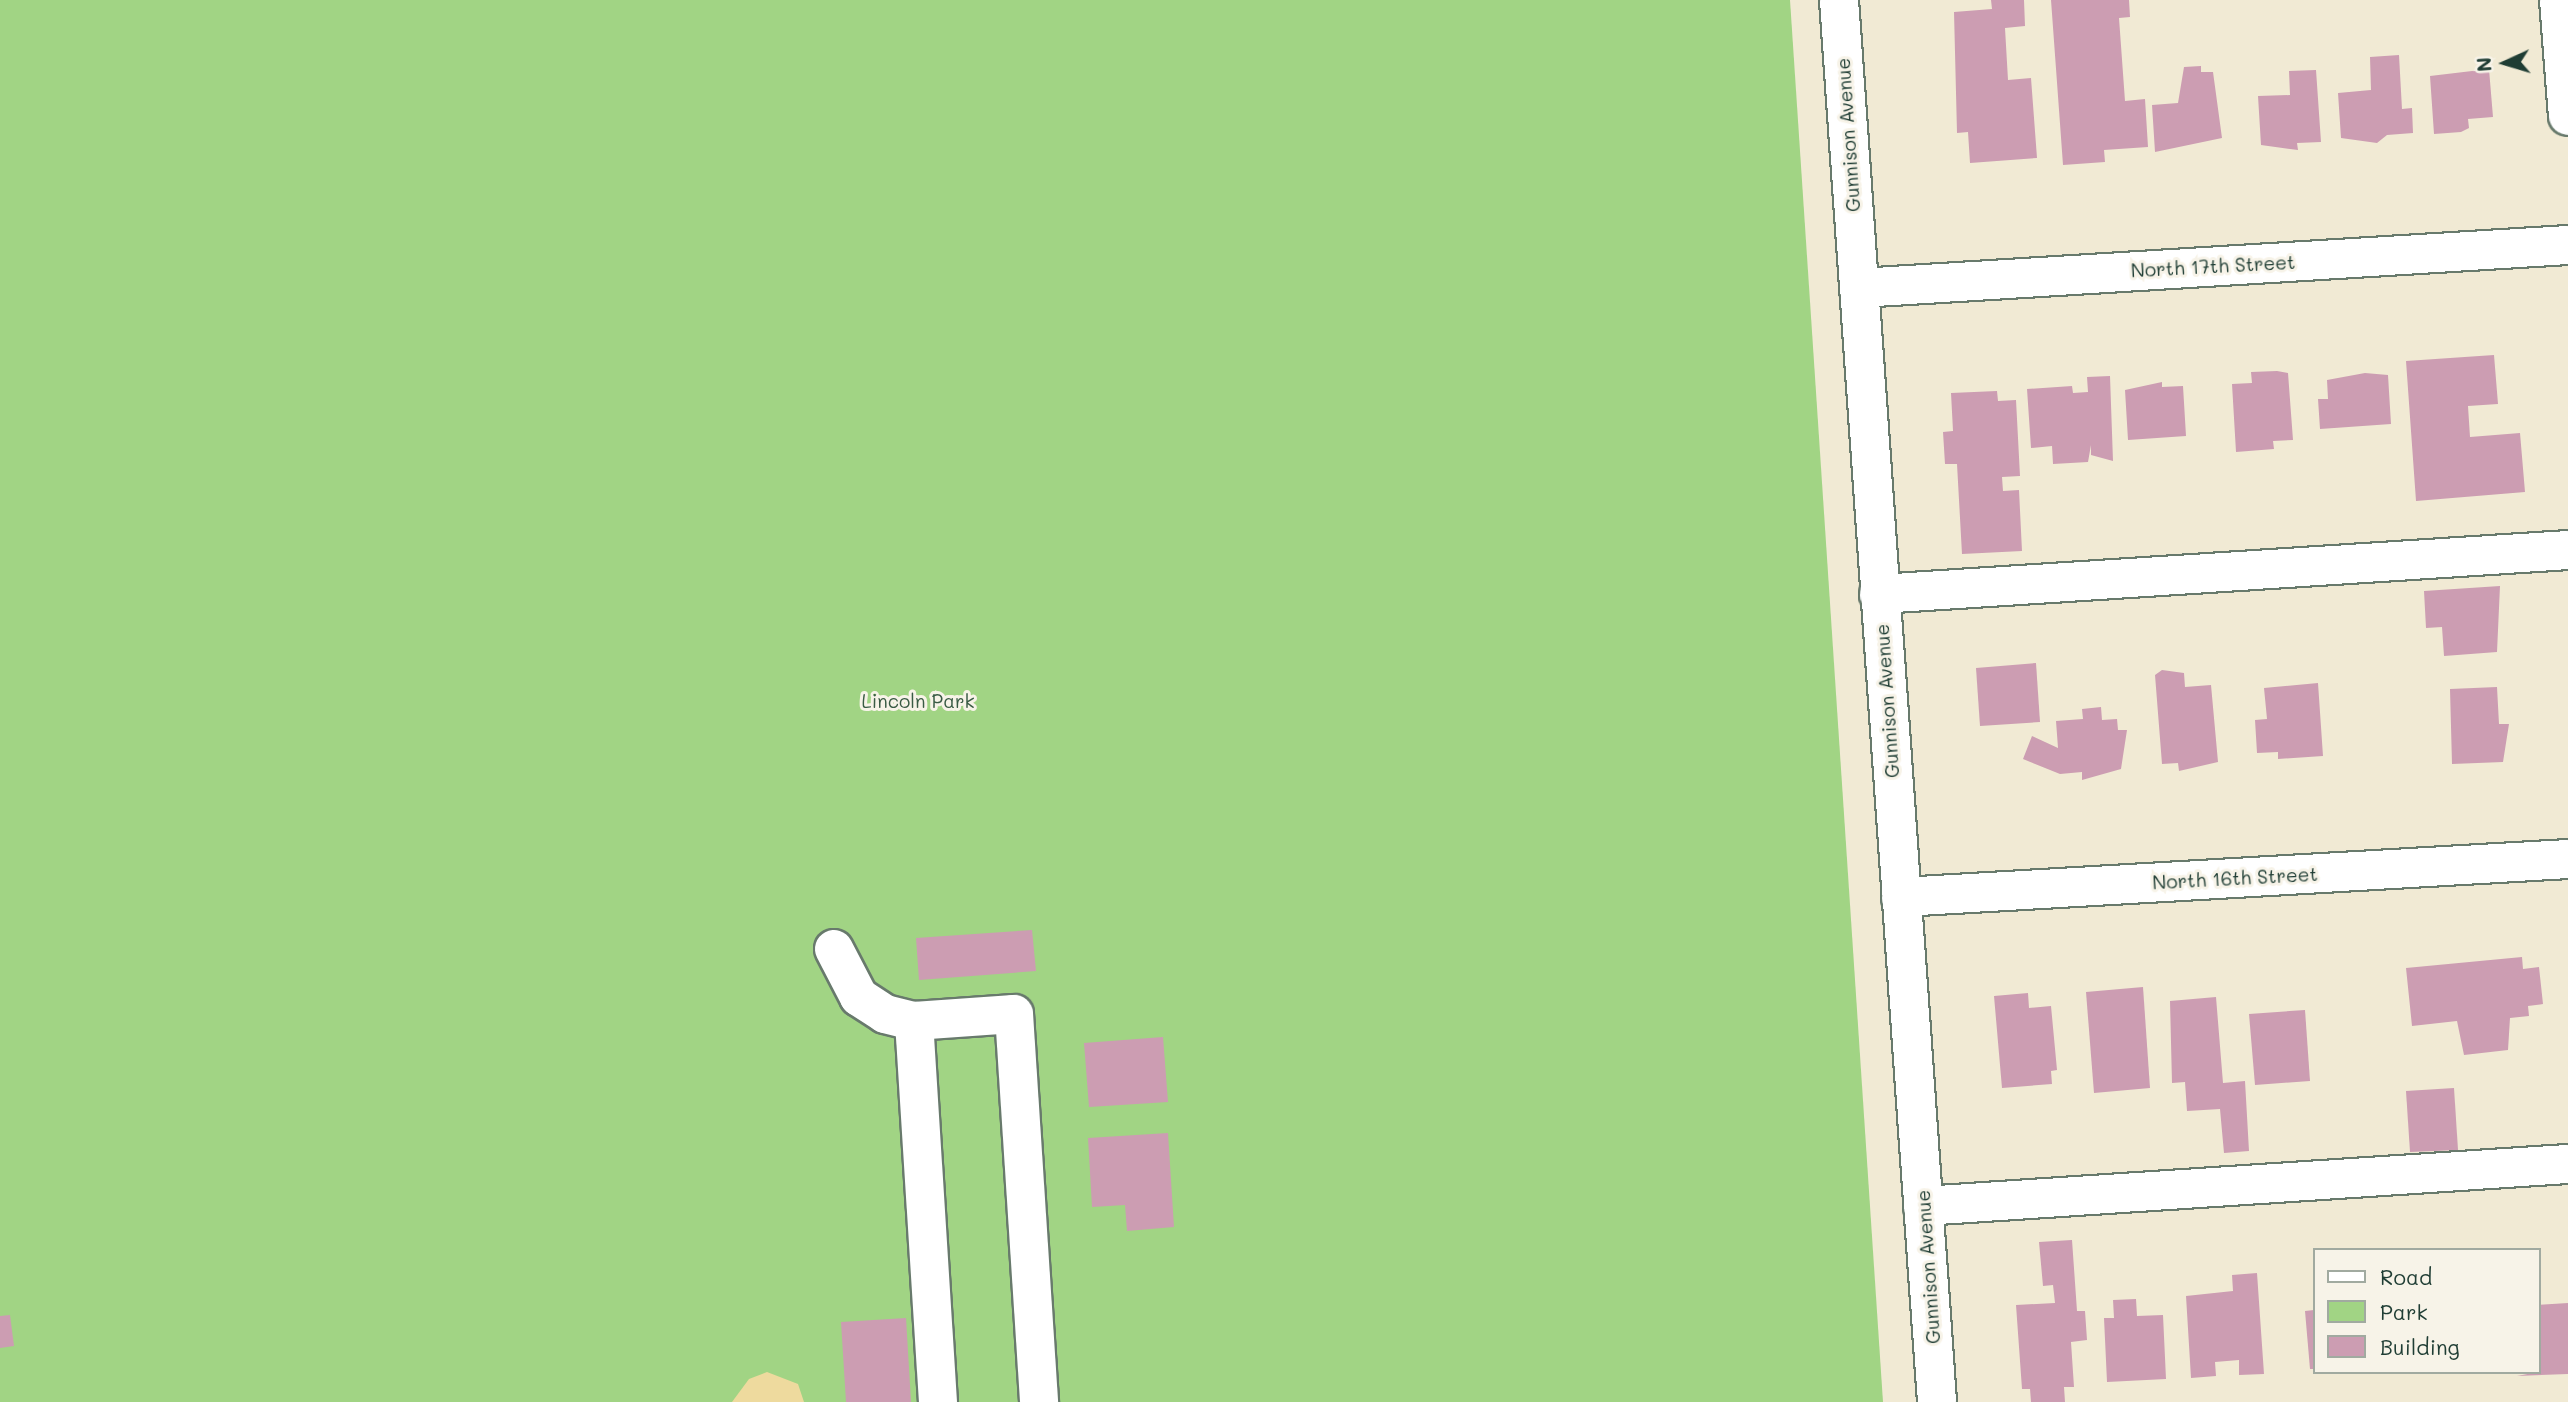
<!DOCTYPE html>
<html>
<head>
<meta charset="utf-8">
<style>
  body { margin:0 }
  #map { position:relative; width:2568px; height:1402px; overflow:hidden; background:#f1ead4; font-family:Mali,sans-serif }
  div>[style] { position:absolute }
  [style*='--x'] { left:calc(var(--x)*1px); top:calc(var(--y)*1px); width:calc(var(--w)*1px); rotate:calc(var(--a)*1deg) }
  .green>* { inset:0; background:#a1d484 }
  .sand>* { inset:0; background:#eeda9e }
  .building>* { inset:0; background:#cc9db2 }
  .roads { filter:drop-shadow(2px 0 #687a6c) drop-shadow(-2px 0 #687a6c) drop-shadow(0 2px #687a6c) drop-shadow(0 -2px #687a6c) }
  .minor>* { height:38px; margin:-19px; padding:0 19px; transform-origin:19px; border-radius:19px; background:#fff }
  span { translate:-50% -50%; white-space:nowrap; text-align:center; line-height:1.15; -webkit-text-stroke:6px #f7f3e8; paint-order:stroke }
  .street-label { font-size:19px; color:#1f3d34 }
  .park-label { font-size:19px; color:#395b44 }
  .legend { position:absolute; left:2313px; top:1248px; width:228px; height:126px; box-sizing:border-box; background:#f7f3e8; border:2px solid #a1aaa0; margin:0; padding:9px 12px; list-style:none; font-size:21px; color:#1f3d34 }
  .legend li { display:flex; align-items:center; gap:14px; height:35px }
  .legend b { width:35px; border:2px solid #a1aaa0 }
  .north { position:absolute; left:2470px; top:28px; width:70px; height:70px; -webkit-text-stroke:5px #f7f3e8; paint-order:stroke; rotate:266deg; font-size:19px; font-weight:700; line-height:28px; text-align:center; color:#1f3d34 }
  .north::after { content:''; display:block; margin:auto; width:24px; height:32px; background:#1f3d34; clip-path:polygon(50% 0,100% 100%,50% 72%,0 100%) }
</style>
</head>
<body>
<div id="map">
  <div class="green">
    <div style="clip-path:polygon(0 0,1790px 0,1883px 1402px,0 1402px)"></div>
  </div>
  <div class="sand">
    <div style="clip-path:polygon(767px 1372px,798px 1384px,804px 1402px,732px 1402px,749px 1379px)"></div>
  </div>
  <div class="building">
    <div style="clip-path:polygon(1991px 0,2024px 0,2025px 26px,2005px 28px,2008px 80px,2031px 78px,2037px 158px,1970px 163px,1968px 132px,1957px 133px,1954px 12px,1992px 9px)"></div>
    <div style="clip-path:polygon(2051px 0,2129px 0,2130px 17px,2119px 18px,2125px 101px,2145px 99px,2148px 147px,2104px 150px,2105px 162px,2063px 165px)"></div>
    <div style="clip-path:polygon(2399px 55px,2402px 109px,2412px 108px,2413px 133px,2387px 135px,2377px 143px,2341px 138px,2338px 93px,2371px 90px,2370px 57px)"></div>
    <div style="clip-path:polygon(2201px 66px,2201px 72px,2213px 72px,2222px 138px,2155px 152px,2152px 105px,2178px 103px,2184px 67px)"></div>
    <div style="clip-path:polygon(2489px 69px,2493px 117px,2468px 119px,2469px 128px,2461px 132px,2434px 134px,2430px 76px)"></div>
    <div style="clip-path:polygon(2316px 70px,2321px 142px,2297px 143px,2298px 150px,2261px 145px,2258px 96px,2290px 95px,2289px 71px)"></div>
    <div style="clip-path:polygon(2494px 355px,2498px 404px,2468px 406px,2470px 437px,2520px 433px,2525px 492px,2416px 501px,2406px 361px)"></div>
    <div style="clip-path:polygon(2277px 371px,2288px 373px,2293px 440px,2273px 441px,2274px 449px,2236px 452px,2232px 384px,2252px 383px,2251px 372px)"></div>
    <div style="clip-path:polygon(2365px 373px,2388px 375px,2391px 424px,2320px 429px,2318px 399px,2328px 399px,2327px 380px)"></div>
    <div style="clip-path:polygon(2110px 376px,2113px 461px,2091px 455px,2091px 445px,2088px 462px,2053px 464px,2052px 446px,2031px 448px,2027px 389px,2072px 386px,2073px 393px,2088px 392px,2087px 377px)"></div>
    <div style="clip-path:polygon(2162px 382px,2162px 387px,2183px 386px,2186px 436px,2128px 440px,2125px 390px)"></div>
    <div style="clip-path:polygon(1997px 391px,1998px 401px,2016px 400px,2020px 476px,2002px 477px,2003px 491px,2019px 490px,2022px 551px,1962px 554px,1957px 464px,1945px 464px,1943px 432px,1953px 431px,1951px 393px)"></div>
    <div style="clip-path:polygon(2500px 586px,2497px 652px,2444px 656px,2442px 627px,2426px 628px,2424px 591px)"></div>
    <div style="clip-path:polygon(2036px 663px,2040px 722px,1980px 726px,1976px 668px)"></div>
    <div style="clip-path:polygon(2162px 670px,2184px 673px,2185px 687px,2211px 685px,2218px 762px,2179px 771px,2178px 763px,2162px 764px,2155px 675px)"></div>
    <div style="clip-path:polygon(2318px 683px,2323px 756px,2278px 759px,2278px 752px,2257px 753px,2255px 720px,2267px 719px,2264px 688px)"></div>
    <div style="clip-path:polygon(2497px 687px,2499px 724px,2509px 724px,2503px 762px,2452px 764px,2450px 689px)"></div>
    <div style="clip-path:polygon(2101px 707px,2102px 720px,2117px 719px,2118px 730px,2127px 730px,2121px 769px,2082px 780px,2082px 772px,2060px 774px,2023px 759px,2032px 736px,2058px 748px,2056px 721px,2083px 719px,2082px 709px)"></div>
    <div style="clip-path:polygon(1032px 930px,1036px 971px,919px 980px,916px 938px)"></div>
    <div style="clip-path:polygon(2522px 957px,2523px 969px,2539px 967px,2543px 1004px,2528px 1006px,2529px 1016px,2510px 1018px,2508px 1050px,2464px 1055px,2457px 1021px,2412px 1026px,2406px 968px)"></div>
    <div style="clip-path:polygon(2143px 987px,2150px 1088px,2094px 1093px,2086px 992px)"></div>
    <div style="clip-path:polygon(2028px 993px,2029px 1008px,2051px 1006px,2057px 1070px,2051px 1071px,2052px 1084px,2002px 1088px,1994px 996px)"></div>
    <div style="clip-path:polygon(2216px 997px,2223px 1083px,2245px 1081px,2249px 1151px,2224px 1153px,2220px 1109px,2187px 1111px,2185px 1082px,2172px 1083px,2170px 1001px)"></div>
    <div style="clip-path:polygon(2305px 1010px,2310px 1081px,2255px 1085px,2249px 1014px)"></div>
    <div style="clip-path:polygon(1163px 1037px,1168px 1102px,1089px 1107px,1084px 1043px)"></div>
    <div style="clip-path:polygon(2454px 1088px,2458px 1150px,2410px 1152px,2406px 1091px)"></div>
    <div style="clip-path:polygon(1168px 1133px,1174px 1227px,1127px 1231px,1125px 1205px,1092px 1207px,1088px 1138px)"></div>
    <div style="clip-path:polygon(2072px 1240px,2077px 1311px,2085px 1311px,2087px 1340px,2071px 1342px,2074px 1387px,2064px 1387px,2065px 1402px,2031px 1402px,2030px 1389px,2022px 1389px,2016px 1305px,2055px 1303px,2053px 1285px,2043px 1286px,2039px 1242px)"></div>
    <div style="clip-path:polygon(2257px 1273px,2264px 1374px,2239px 1375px,2239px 1360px,2215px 1362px,2216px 1376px,2191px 1378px,2186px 1296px,2233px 1291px,2232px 1275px)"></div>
    <div style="clip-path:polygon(2136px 1299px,2137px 1316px,2163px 1315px,2166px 1379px,2107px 1382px,2104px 1318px,2114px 1318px,2113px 1300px)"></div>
    <div style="clip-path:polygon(2568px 1303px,2568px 1374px,2517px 1376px,2538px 1372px,2538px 1305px)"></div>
    <div style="clip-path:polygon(2314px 1310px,2314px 1369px,2310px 1369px,2305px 1311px)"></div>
    <div style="clip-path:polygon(10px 1315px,14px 1346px,0 1348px,0 1316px)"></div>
    <div style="clip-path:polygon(906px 1318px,911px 1402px,846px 1402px,841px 1322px)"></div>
  </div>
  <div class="roads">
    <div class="minor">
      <div style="--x:1839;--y:0;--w:1405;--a:86"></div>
      <div style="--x:2559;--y:0;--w:116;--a:85.6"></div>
      <div style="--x:1859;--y:288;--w:710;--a:-3.47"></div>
      <div style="--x:1879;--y:594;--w:690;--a:-3.65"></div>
      <div style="--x:1901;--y:897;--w:668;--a:-3.26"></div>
      <div style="--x:834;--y:949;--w:54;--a:62.5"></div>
      <div style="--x:859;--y:997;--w:31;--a:33"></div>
      <div style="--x:885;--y:1014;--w:30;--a:14"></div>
      <div style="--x:914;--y:1021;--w:100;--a:-4"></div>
      <div style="--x:1014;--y:1014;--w:389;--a:86.3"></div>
      <div style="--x:914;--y:1021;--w:382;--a:86.4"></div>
      <div style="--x:1923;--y:1206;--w:646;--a:-3.73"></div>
    </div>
  </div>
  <div class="street-label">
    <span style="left:1848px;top:135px;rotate:-94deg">Gunnison Avenue</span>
    <span style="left:2213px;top:266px;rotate:-3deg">North 17th Street</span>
    <span style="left:1887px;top:701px;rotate:-94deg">Gunnison Avenue</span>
    <span style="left:2235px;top:878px;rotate:-3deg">North 16th Street</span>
    <span style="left:1928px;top:1267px;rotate:-94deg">Gunnison Avenue</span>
  </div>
  <div class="park-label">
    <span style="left:918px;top:701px">Lincoln Park</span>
  </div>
  <ul class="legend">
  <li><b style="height:9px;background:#fff"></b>Road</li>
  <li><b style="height:19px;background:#a1d484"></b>Park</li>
  <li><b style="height:19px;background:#cc9db2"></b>Building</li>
  </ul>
  <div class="north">N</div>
</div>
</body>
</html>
